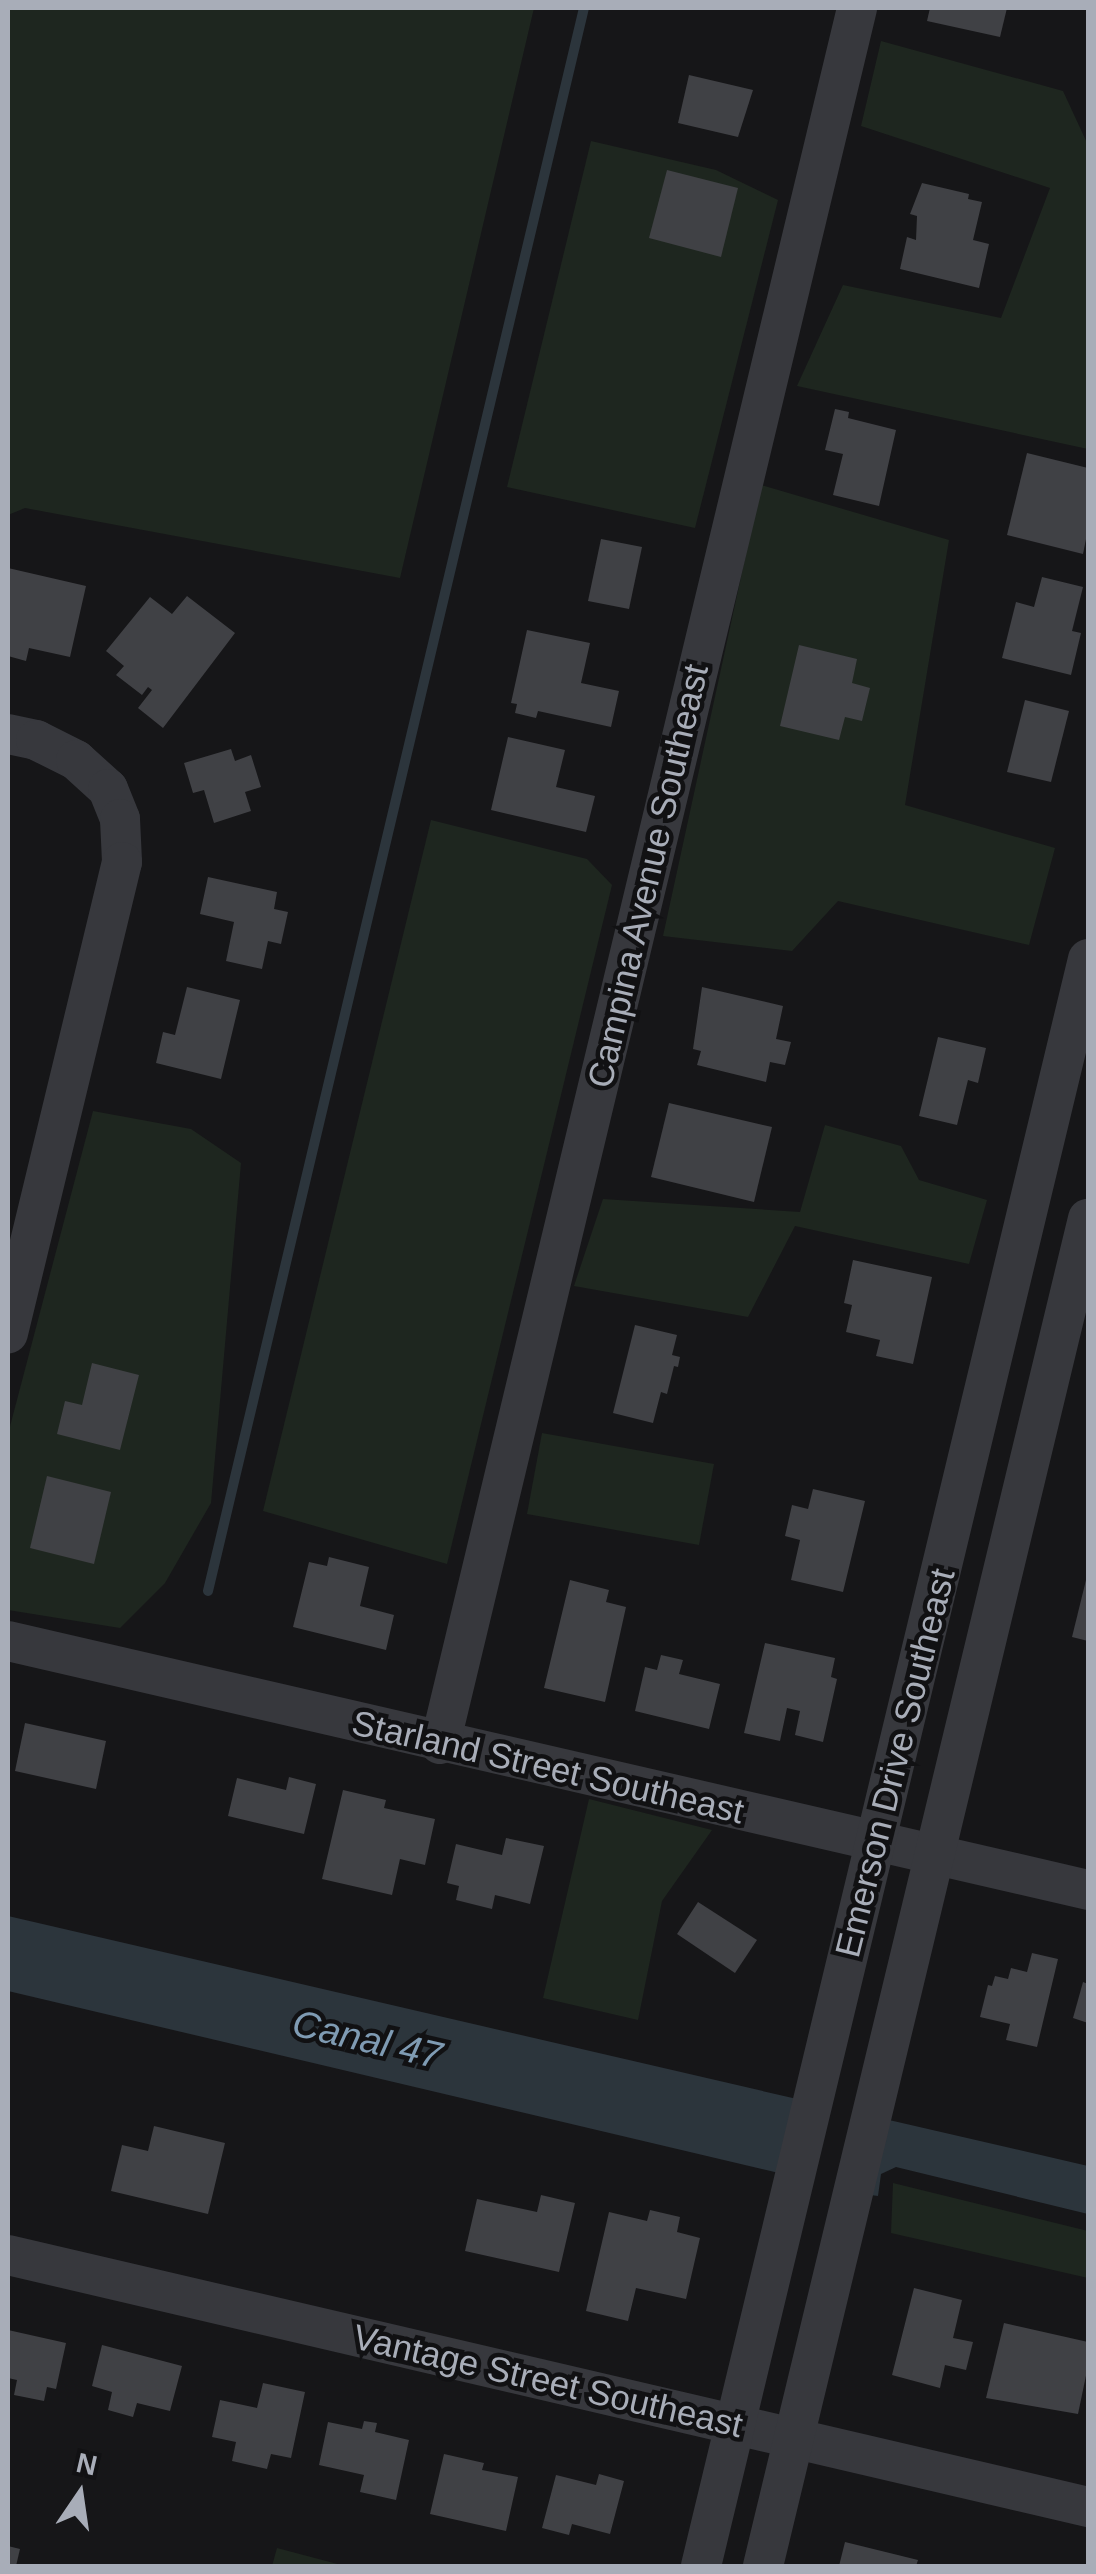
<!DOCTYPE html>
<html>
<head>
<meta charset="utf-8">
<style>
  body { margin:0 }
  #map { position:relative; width:1096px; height:2574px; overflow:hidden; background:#161618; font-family:Helvetica,sans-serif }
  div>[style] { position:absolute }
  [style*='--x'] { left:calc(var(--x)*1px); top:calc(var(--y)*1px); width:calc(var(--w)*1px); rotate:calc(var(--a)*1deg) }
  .green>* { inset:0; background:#1e261f }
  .water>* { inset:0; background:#2c353c }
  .stream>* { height:10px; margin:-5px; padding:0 5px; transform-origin:5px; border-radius:5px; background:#2c353c }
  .building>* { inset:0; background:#404145 }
  .minor>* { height:40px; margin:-20px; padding:0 20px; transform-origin:20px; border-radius:20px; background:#37383d }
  span { translate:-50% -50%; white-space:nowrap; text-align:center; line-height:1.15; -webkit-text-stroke:9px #111113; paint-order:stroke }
  .street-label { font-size:35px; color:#a8adb8 }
  .water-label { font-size:38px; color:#7f9bb3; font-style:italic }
  .frame { position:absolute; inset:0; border:10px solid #a8adb8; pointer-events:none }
  .north { position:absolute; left:30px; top:2444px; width:100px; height:100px; -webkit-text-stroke:8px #111113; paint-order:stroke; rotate:13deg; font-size:28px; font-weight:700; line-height:40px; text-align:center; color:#a8adb8 }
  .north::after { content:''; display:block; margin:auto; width:35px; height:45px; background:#a8adb8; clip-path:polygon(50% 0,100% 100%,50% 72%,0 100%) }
</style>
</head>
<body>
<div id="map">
  <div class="green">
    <div style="clip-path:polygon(8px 8px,534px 8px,400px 578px,25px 508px,8px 515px)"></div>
    <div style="clip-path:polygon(881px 41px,1063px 91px,1088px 145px,1088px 449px,797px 386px,843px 285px,1001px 318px,1050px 188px,861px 126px)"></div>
    <div style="clip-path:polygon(591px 141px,716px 170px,778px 200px,695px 528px,507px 487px)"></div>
    <div style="clip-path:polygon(761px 485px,949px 540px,905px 805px,1055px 848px,1029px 945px,838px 901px,792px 951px,663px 936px)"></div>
    <div style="clip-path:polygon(431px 820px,587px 859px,612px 885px,447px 1564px,263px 1511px)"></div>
    <div style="clip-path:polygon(93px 1111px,191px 1129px,241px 1163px,211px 1503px,165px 1583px,120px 1628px,8px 1610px,8px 1434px)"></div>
    <div style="clip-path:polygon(825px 1125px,901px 1146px,919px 1180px,987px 1200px,969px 1264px,795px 1226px,748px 1317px,574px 1286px,603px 1199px,800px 1212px)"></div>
    <div style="clip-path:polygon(542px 1433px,714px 1464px,699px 1545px,527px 1514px)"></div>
    <div style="clip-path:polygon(589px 1799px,712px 1830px,662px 1901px,638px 2020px,543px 1998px)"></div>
    <div style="clip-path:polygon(893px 2183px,1088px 2231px,1088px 2278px,891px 2233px)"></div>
    <div style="clip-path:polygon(277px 2548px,345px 2566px,272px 2566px)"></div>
  </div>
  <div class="water">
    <div style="clip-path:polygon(8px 1916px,797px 2099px,779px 2173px,8px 1991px)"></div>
    <div style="clip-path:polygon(889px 2120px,1088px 2166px,1088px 2214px,896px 2167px,881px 2174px,878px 2196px,871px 2195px)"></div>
  </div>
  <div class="stream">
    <div style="--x:208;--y:1591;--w:1627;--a:-76.64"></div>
  </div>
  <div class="building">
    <div style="clip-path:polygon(930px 8px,1007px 8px,1000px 37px,927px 21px)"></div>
    <div style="clip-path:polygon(689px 75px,753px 90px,738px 137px,678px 123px)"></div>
    <div style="clip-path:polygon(667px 170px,738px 188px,721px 257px,649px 238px)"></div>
    <div style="clip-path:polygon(922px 183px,969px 194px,968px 199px,982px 202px,973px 240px,989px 244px,979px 288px,900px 269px,907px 237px,916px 240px,917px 216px,910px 214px)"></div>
    <div style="clip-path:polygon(835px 409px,849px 412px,848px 418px,896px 430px,879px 506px,833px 495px,843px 454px,825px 450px)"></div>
    <div style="clip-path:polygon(1027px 453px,1088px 468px,1088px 529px,1083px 554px,1007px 535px)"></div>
    <div style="clip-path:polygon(601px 539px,642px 547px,629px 609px,588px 601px)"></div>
    <div style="clip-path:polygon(8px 568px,86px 586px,70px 657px,29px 648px,26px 661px,8px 656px)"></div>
    <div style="clip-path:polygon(1042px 577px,1083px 587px,1072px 631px,1081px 633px,1071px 675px,1002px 658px,1016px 602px,1034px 607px)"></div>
    <div style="clip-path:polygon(187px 596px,235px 633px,163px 728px,138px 708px,152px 690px,148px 687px,142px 695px,116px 675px,124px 666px,106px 651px,150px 597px,172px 614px)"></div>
    <div style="clip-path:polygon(527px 630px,590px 643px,581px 683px,619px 691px,611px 727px,538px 711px,536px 718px,515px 713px,517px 704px,511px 703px)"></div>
    <div style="clip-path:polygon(799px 645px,857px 659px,852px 683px,870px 688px,862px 721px,845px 717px,839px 740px,780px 726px)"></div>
    <div style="clip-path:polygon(1025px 700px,1069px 711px,1051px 782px,1007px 772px)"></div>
    <div style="clip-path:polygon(508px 737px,565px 750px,556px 787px,595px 796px,586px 832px,491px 810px)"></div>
    <div style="clip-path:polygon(231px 749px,235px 761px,251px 755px,261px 787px,245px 792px,251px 811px,214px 823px,204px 790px,193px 793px,184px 763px)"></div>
    <div style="clip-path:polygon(208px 877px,277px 892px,274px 909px,288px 912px,281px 944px,268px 941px,262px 969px,226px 961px,234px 922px,200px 914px)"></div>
    <div style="clip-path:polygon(187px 987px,240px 1000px,221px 1079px,156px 1063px,163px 1032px,175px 1035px)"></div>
    <div style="clip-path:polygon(702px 987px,783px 1006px,776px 1039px,791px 1042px,785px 1065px,770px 1062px,766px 1082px,697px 1065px,701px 1051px,693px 1049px)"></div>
    <div style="clip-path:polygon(938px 1037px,986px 1048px,978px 1083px,968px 1080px,957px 1125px,919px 1116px)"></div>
    <div style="clip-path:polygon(669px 1103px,772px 1127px,754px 1202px,651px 1177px)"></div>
    <div style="clip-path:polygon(853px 1260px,932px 1277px,913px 1364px,876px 1356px,880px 1340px,846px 1332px,852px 1305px,844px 1303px)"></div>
    <div style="clip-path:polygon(635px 1325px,677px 1335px,672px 1355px,680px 1357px,678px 1367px,674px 1366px,667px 1394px,661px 1392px,653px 1423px,613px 1413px)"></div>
    <div style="clip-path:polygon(92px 1363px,139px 1375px,120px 1450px,57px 1434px,65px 1401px,82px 1405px)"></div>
    <div style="clip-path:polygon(47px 1476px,111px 1492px,94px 1564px,30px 1548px)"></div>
    <div style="clip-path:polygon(813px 1489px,865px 1501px,843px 1592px,791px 1580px,800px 1540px,785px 1536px,792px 1505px,808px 1509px)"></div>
    <div style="clip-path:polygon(329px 1557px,369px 1567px,360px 1606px,394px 1615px,386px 1650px,293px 1627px,309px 1562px,327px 1566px)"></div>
    <div style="clip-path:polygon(1087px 1576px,1088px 1576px,1088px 1641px,1072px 1637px)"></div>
    <div style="clip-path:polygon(570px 1580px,609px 1590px,606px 1602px,626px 1607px,605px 1702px,544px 1688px)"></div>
    <div style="clip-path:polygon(765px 1643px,835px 1658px,831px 1677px,837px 1679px,823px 1742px,795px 1735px,800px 1711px,787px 1708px,780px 1741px,744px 1733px)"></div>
    <div style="clip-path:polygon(661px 1655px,683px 1660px,679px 1674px,720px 1684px,709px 1729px,635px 1711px,645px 1667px,657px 1670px)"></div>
    <div style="clip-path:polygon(25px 1723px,106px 1741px,96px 1789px,15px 1771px)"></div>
    <div style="clip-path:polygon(289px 1777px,316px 1784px,304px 1834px,228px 1816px,237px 1778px,286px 1790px)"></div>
    <div style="clip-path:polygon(343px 1790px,386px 1800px,384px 1808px,435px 1819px,425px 1865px,400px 1859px,392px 1895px,322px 1879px)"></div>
    <div style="clip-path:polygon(506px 1838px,544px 1846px,530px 1904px,495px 1895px,492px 1909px,456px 1900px,459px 1886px,447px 1883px,456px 1844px,502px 1855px)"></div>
    <div style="clip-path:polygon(698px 1902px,757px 1940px,735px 1973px,677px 1934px)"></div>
    <div style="clip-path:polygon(1032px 1953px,1058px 1959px,1037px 2047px,1006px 2040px,1010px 2024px,980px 2017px,988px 1985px,992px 1986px,995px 1976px,1008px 1979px,1011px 1968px,1027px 1972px)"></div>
    <div style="clip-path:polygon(1083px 1982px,1088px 1984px,1088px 2023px,1073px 2018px)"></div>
    <div style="clip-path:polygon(154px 2126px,225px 2143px,208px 2214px,111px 2191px,122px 2145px,148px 2151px)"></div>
    <div style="clip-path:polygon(541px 2195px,575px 2203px,559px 2272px,465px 2251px,477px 2199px,537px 2212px)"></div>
    <div style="clip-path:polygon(650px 2210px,680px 2217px,677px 2232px,700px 2238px,686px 2299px,636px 2288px,628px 2321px,586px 2311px,609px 2212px,647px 2221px)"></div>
    <div style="clip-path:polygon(914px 2288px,962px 2300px,953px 2338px,973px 2342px,966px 2370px,945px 2365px,940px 2388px,892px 2375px)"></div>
    <div style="clip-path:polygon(1004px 2323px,1088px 2342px,1088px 2366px,1078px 2414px,986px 2398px)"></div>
    <div style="clip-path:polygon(8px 2330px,66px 2343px,56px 2389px,47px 2387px,44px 2401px,14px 2395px,17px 2380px,8px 2378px)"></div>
    <div style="clip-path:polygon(102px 2345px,182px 2366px,170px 2411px,137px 2403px,133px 2417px,108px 2410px,112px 2392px,92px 2386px)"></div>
    <div style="clip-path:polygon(263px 2383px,305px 2392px,291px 2458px,271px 2454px,267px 2469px,232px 2461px,236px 2442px,212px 2437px,220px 2400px,257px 2408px)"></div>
    <div style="clip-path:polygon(364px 2421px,377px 2423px,375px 2432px,409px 2440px,396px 2500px,360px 2492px,364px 2475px,319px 2465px,328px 2422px,362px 2429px)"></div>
    <div style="clip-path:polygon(444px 2454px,484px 2463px,482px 2470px,518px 2477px,506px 2531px,430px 2514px)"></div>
    <div style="clip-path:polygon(599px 2474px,624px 2481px,610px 2534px,572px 2524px,569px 2535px,542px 2528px,556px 2475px,596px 2485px)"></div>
    <div style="clip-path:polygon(845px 2542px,918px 2560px,916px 2566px,839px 2566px)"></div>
    <div style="clip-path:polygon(8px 2546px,20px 2549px,16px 2566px,8px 2566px)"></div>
  </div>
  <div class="minor">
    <div style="--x:8;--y:734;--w:29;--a:12"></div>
    <div style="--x:36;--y:740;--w:45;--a:26.6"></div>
    <div style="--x:76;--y:760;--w:43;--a:42.2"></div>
    <div style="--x:108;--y:789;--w:32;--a:68"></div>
    <div style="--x:120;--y:819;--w:43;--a:87.3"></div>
    <div style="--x:122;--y:862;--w:485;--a:103.6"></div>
    <div style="--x:8;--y:1641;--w:1108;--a:12.98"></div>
    <div style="--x:440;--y:1744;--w:1785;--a:-76.49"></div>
    <div style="--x:8;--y:2255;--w:1109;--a:13.13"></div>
    <div style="--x:701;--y:2566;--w:1653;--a:-76.46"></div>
    <div style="--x:763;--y:2566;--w:1386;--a:-76.44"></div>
  </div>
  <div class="street-label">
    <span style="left:648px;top:876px;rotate:-77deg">Campina Avenue Southeast</span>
    <span style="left:895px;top:1763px;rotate:-76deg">Emerson Drive Southeast</span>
    <span style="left:548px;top:1767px;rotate:13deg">Starland Street Southeast</span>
    <span style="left:548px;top:2381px;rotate:13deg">Vantage Street Southeast</span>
  </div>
  <div class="water-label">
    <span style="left:367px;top:2040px;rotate:13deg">Canal 47</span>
  </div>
  <div class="frame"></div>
  <div class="north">N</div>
</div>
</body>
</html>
